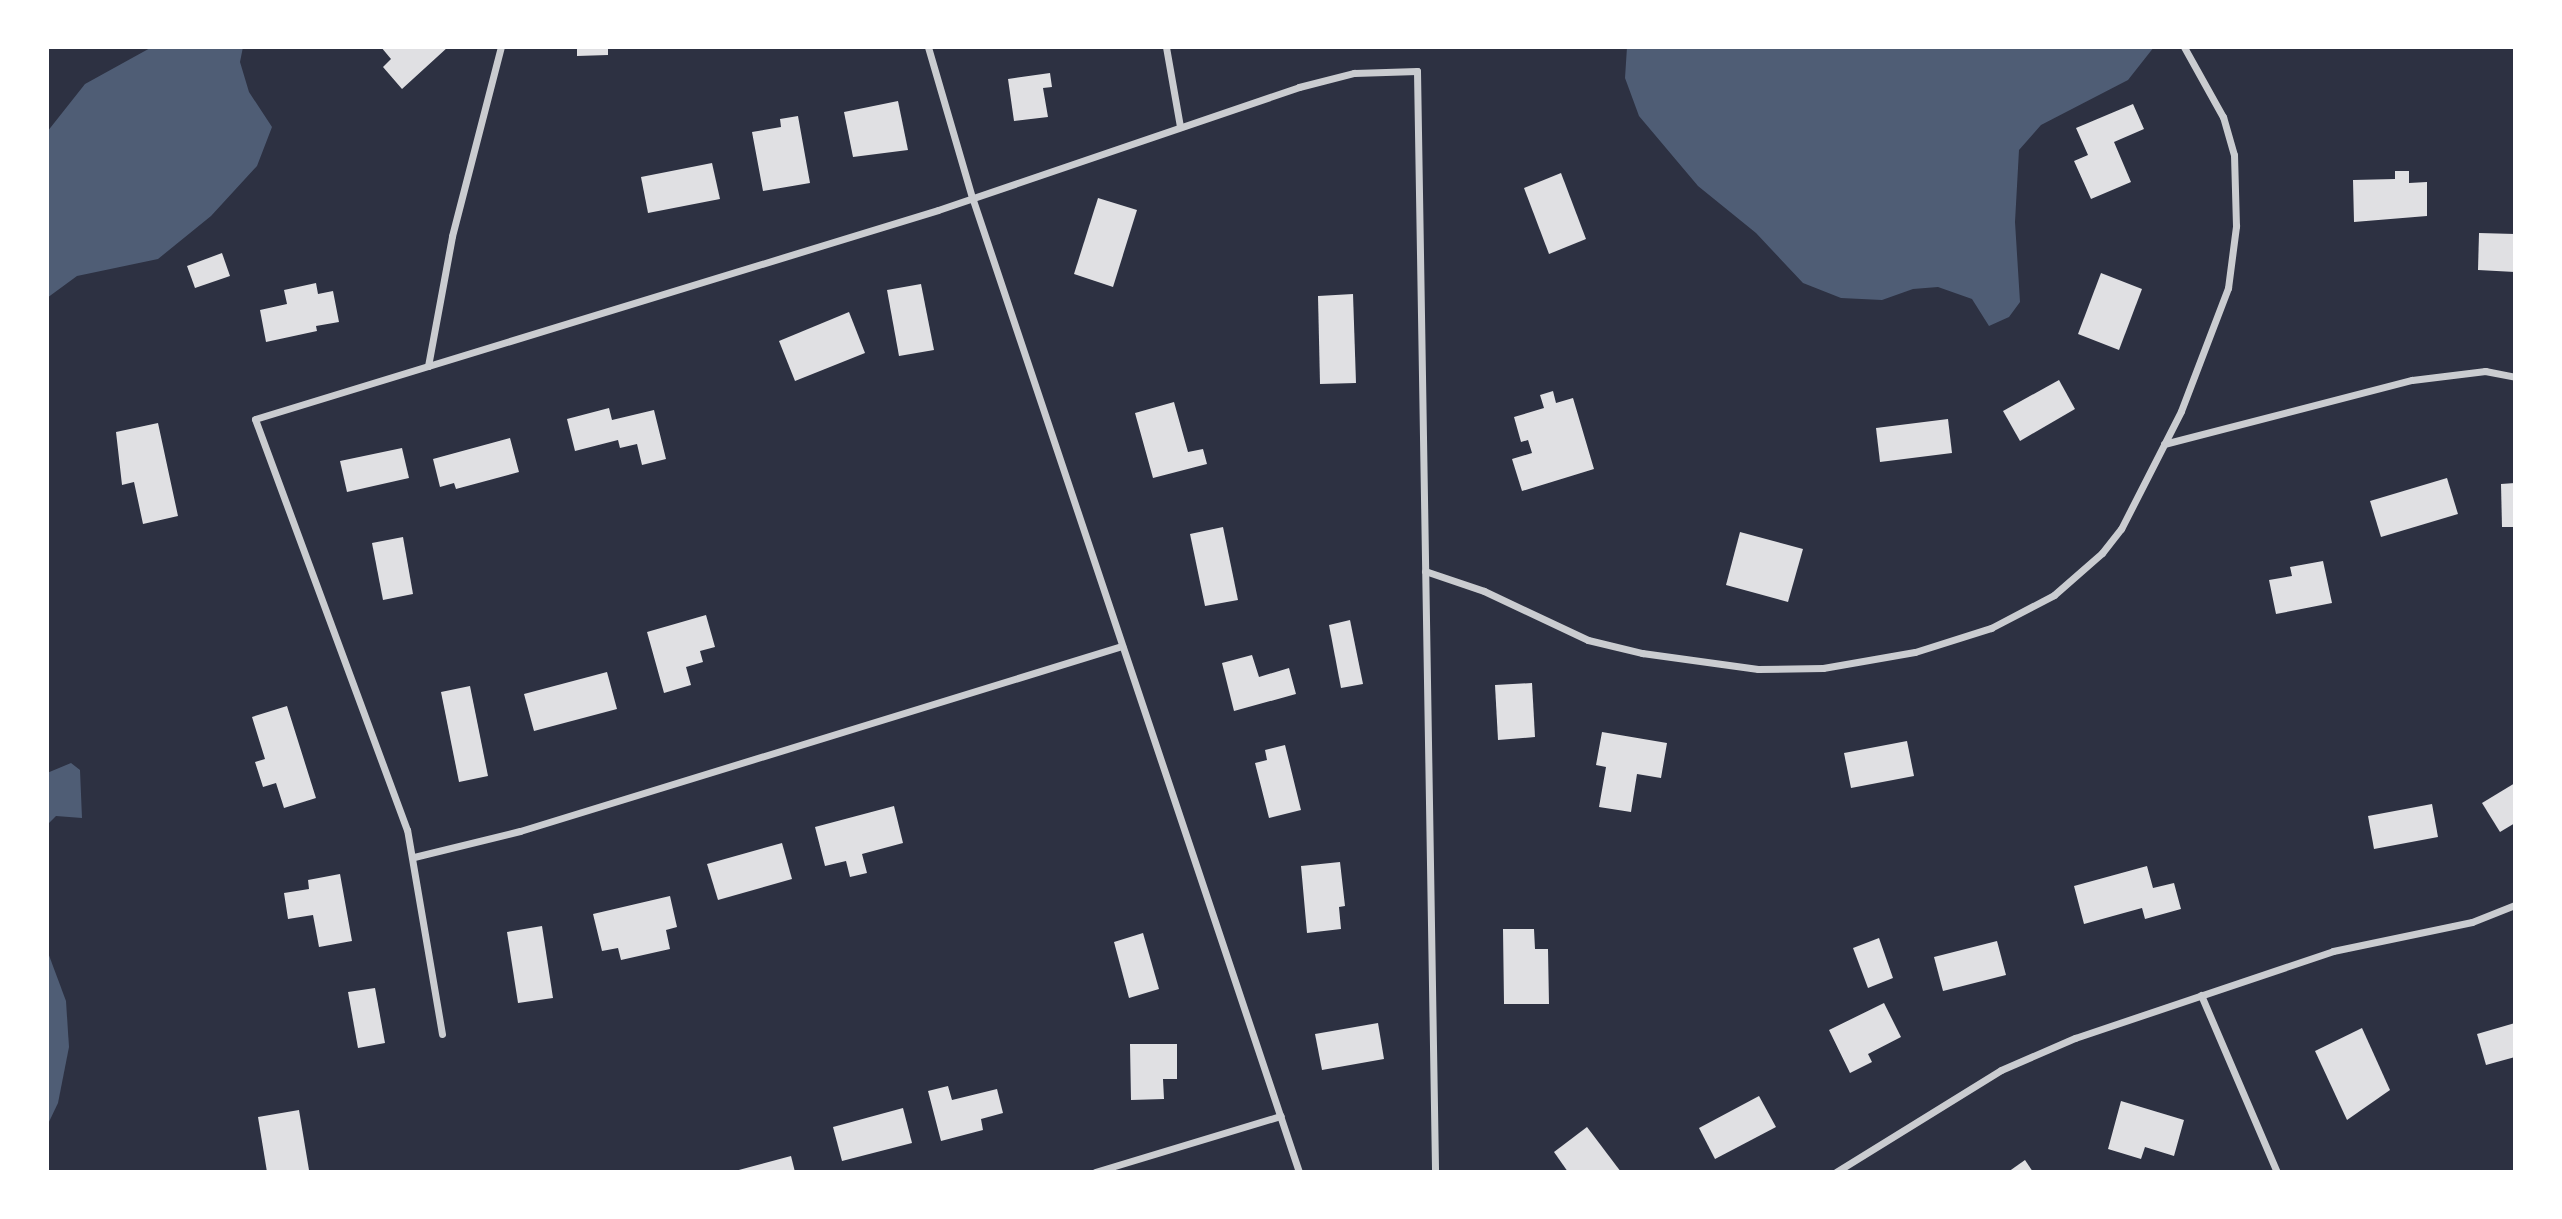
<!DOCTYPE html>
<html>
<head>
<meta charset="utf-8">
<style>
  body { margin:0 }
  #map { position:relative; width:2562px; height:1219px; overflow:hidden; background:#2d3142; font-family:"Source Serif 4",serif }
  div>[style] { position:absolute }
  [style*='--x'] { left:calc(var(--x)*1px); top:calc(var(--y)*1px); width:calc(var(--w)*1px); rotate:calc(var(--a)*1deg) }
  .water>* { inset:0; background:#4f5d75 }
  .building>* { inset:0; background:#e0e0e3 }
  .minor>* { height:7px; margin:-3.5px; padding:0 3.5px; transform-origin:3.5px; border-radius:3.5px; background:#caccd0 }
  span { translate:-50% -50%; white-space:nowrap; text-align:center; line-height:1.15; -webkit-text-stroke:5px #fff; paint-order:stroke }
  .frame { position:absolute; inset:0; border:49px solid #fff; pointer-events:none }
</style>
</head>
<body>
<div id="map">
  <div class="water">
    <div style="clip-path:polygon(152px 47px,243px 47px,240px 62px,249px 92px,272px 127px,257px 166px,211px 216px,158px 259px,77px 276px,47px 298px,47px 132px,85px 84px)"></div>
    <div style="clip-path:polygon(1627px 47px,2154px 47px,2128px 80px,2041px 125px,2019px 150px,2015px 222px,2020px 302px,2009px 317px,1989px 326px,1972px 299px,1938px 287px,1913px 289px,1882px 300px,1841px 298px,1803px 283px,1756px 233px,1698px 186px,1639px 116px,1625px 78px)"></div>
    <div style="clip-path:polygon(71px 763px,80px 770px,82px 818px,56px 816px,47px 825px,47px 773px)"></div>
    <div style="clip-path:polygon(47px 950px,66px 1001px,69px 1047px,58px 1103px,47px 1126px)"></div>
  </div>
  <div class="building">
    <div style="clip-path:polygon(381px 47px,448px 47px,402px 89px,383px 67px,391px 59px)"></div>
    <div style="clip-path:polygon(577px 47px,608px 47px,608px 55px,577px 56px)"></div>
    <div style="clip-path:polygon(1050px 73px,1052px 87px,1043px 88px,1048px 117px,1014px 121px,1008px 79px)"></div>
    <div style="clip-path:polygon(898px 101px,908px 150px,853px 157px,844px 112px)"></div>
    <div style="clip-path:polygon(2133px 104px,2144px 129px,2114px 142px,2131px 182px,2091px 199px,2074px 161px,2088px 155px,2076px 128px)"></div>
    <div style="clip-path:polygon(798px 116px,810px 183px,763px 191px,752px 132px,781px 127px,780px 119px)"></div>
    <div style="clip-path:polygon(712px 163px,720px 199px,648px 213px,641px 177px)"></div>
    <div style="clip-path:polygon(2395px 171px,2409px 171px,2409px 183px,2427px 182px,2427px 216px,2354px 222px,2353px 180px,2395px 179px)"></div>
    <div style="clip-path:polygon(1561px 173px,1586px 239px,1549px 254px,1524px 188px)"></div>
    <div style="clip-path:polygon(1098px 198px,1137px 210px,1113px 287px,1074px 274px)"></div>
    <div style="clip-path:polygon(2479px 233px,2515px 234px,2515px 272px,2478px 270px)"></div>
    <div style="clip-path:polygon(222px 253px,230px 276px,195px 288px,187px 266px)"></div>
    <div style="clip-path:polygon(2101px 273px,2142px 289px,2119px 350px,2078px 334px)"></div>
    <div style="clip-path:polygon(316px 283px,318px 294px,333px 291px,339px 322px,316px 326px,317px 331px,266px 342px,260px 310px,287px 304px,284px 290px)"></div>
    <div style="clip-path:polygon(921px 284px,934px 350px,899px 356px,887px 290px)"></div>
    <div style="clip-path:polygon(1353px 294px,1356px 383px,1320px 384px,1318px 296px)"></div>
    <div style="clip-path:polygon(849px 312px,865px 353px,795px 381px,779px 341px)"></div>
    <div style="clip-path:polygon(2059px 380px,2075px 409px,2020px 441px,2003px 411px)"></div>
    <div style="clip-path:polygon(1553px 391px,1556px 403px,1573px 398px,1594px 469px,1522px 491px,1512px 459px,1532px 453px,1528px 440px,1521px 442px,1514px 417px,1544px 408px,1540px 395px)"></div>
    <div style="clip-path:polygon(1174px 402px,1188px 452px,1203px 449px,1207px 464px,1153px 478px,1135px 413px)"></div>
    <div style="clip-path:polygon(609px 408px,612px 420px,654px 410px,666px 459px,642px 465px,637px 444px,620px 448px,618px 440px,575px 451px,567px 419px)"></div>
    <div style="clip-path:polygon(1948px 419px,1952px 453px,1880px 462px,1876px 428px)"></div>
    <div style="clip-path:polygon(158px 423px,178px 516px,143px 524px,134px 482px,122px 485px,116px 432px)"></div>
    <div style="clip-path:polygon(510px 438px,519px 472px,456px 489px,454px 483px,440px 487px,433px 459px)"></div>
    <div style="clip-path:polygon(402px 448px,409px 478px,347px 492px,340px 461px)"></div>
    <div style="clip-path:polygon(2447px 478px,2458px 514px,2381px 537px,2370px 501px)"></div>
    <div style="clip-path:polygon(2515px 483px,2515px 527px,2502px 527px,2501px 484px)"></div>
    <div style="clip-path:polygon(1223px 527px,1238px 600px,1205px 606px,1190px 534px)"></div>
    <div style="clip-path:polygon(1740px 532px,1803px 549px,1788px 602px,1726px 585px)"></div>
    <div style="clip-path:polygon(403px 537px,413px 594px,383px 600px,372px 543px)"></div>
    <div style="clip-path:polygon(2323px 561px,2332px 603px,2276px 614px,2269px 580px,2292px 576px,2290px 567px)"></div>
    <div style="clip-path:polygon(706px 615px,715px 647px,700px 651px,703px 662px,686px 667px,691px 685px,664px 693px,647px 632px)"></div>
    <div style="clip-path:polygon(1350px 620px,1363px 684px,1341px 688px,1329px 625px)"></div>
    <div style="clip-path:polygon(1252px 655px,1259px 677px,1289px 668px,1296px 694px,1234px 711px,1222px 663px)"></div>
    <div style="clip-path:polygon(607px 672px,617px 709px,534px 731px,524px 694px)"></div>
    <div style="clip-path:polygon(1532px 683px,1535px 737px,1498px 740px,1495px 685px)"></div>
    <div style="clip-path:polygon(470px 686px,488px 776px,459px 782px,441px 692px)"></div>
    <div style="clip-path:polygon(287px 706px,316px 798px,284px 808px,276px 783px,263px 787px,255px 762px,265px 759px,252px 717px)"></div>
    <div style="clip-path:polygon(1602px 732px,1667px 743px,1661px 778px,1637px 774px,1631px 812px,1599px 807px,1606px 767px,1596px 765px)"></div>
    <div style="clip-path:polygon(1907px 741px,1914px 776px,1851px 788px,1844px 753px)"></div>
    <div style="clip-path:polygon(1285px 745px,1301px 810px,1269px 818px,1255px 763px,1267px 760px,1265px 750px)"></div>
    <div style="clip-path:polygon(2515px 783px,2515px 823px,2500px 832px,2482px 803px)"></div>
    <div style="clip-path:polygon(2432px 804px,2438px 837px,2374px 849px,2368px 816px)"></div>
    <div style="clip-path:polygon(894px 806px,903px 843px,862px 854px,867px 873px,850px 877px,846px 861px,825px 866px,815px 827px)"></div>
    <div style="clip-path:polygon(782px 843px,792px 879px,718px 900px,707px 864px)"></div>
    <div style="clip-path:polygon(1340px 862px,1345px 906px,1339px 907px,1341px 929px,1307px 933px,1301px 866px)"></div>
    <div style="clip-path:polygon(2147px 866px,2153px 888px,2174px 883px,2181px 909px,2145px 919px,2142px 908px,2084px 924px,2074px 886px)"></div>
    <div style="clip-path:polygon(340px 874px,352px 941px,319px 947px,313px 915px,288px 919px,284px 893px,309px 889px,308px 880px)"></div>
    <div style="clip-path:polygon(670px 896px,677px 927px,666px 930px,670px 949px,621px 960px,618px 948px,602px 951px,593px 914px)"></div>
    <div style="clip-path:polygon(542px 926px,553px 998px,518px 1003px,507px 932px)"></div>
    <div style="clip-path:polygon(1503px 929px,1534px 929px,1535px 949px,1548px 949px,1549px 1004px,1504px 1004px)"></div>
    <div style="clip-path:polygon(1143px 933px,1159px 989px,1129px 998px,1114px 942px)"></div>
    <div style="clip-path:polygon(1879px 938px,1893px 978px,1868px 988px,1853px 948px)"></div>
    <div style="clip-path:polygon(1997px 941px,2006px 975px,1943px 991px,1934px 957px)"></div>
    <div style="clip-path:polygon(375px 988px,385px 1043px,358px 1048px,348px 992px)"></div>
    <div style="clip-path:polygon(1884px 1003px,1901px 1037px,1868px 1054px,1872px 1062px,1850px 1073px,1829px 1030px)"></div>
    <div style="clip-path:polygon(1378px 1023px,1384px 1059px,1322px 1070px,1315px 1034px)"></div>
    <div style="clip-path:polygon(2515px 1023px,2515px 1057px,2486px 1065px,2477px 1034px)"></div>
    <div style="clip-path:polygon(2362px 1028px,2390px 1090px,2347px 1120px,2315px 1051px)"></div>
    <div style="clip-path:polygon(1130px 1044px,1177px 1044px,1177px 1079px,1163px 1079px,1164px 1099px,1131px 1100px)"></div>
    <div style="clip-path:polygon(948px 1086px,952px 1100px,997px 1089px,1003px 1113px,981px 1119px,983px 1130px,941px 1141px,928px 1091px)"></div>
    <div style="clip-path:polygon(1759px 1096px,1776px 1127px,1715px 1159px,1699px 1128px)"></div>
    <div style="clip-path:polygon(2121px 1101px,2184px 1120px,2174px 1156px,2145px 1147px,2141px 1159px,2108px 1149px)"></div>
    <div style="clip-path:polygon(903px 1108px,912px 1143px,842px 1161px,833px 1127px)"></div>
    <div style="clip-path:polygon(299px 1110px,309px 1170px,267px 1172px,258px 1117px)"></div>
    <div style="clip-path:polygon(1587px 1127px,1621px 1172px,1568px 1172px,1554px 1152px)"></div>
    <div style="clip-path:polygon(791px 1156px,795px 1172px,735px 1172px,735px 1171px)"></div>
    <div style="clip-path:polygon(2025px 1160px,2033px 1172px,2008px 1172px)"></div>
  </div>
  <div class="minor">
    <div style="--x:928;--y:47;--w:156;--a:73.7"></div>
    <div style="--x:972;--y:197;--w:1028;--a:71.46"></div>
    <div style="--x:1166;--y:47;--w:80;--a:80"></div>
    <div style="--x:428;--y:366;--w:132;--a:-79.5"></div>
    <div style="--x:452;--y:236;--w:195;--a:-75.5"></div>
    <div style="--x:2164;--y:444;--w:256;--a:-14.5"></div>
    <div style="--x:2412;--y:380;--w:74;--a:-7"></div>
    <div style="--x:2485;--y:371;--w:31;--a:11"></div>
    <div style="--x:1425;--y:571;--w:62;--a:18.7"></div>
    <div style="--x:1484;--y:591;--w:115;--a:25.2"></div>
    <div style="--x:1588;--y:640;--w:56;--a:13.5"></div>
    <div style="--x:1642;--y:653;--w:117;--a:7.9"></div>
    <div style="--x:1758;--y:669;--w:65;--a:-0.9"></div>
    <div style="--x:1823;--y:668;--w:93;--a:-9.9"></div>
    <div style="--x:1915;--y:652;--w:80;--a:-17.5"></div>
    <div style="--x:1991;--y:628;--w:71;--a:-27.6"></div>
    <div style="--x:2054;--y:595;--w:64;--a:-41.2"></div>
    <div style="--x:2102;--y:553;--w:31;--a:-52"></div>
    <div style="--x:2121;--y:529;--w:132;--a:-63"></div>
    <div style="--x:2181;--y:411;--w:132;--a:-69.1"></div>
    <div style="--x:2228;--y:288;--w:63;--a:-82.6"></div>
    <div style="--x:2236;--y:226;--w:71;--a:-91.6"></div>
    <div style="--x:2234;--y:155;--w:40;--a:-106"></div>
    <div style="--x:2223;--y:117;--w:80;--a:-119.1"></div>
    <div style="--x:414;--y:857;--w:109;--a:-13.8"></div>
    <div style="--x:520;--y:831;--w:630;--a:-17.08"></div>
    <div style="--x:2201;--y:995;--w:193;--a:66.8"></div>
    <div style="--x:442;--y:1034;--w:207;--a:-99.7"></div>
    <div style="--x:407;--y:830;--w:438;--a:-110.3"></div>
    <div style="--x:255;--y:419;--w:714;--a:-17.01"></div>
    <div style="--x:938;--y:210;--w:381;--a:-18.8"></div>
    <div style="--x:1299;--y:87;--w:57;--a:-14.3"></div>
    <div style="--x:1354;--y:73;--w:63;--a:-1.8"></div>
    <div style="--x:1417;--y:71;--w:1101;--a:89.06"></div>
    <div style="--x:1095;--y:1172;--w:194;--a:-16.8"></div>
    <div style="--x:1836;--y:1172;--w:194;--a:-31.7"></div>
    <div style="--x:2001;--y:1070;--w:81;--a:-23.4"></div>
    <div style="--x:2075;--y:1038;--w:272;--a:-18.6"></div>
    <div style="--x:2333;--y:951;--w:142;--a:-11.8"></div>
    <div style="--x:2472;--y:922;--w:46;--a:-21.6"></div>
  </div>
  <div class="frame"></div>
</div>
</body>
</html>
